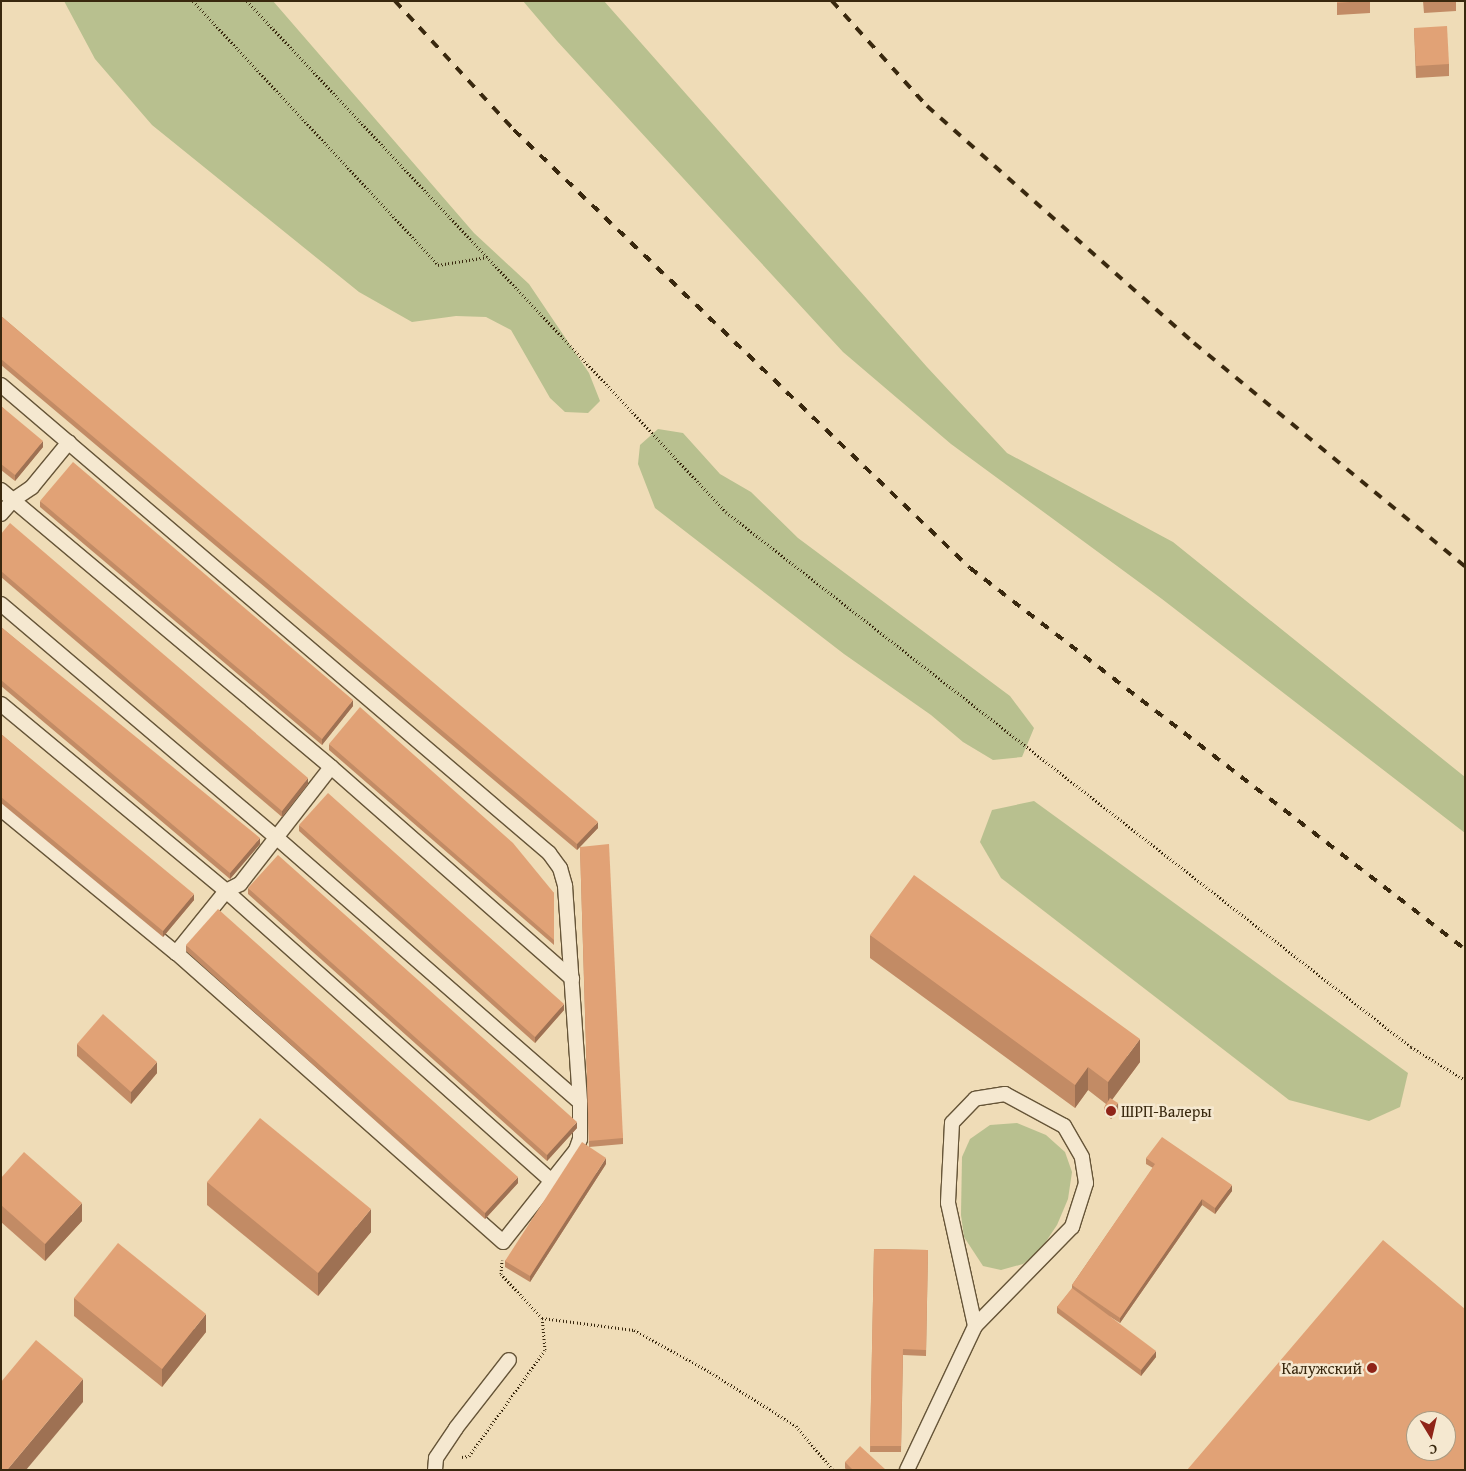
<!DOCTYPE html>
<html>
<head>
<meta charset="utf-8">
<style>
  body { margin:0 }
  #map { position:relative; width:1466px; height:1471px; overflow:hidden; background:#efdcb7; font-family:"Gentium Book Plus",serif }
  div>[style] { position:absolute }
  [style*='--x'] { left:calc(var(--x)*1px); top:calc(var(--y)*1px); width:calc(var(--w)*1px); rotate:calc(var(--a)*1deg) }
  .green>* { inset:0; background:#b8c08f }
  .path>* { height:3px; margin-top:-1.5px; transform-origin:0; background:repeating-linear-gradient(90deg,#39280e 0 1px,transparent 0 3.5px) }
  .roads { filter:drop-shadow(1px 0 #665538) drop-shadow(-1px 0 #665538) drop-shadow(0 1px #665538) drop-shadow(0 -1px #665538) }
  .lane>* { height:14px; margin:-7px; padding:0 7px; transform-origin:7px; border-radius:7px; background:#f5e8d0 }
  .rail>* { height:4px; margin-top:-2px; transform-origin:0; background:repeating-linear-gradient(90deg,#39280e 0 9px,transparent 0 18px) }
  .wall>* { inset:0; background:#c28b65 }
  .shaded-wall>* { inset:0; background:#9e7153 }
  .building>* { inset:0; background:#e1a276 }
  .dots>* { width:14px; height:14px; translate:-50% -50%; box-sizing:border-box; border:2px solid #f5e8d0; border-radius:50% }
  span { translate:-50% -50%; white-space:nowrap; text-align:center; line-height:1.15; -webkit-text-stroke:5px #f5e8d0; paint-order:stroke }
  .poi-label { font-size:16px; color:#39280e }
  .left { translate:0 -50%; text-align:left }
  .right { translate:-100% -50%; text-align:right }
  .frame { position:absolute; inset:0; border:2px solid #39280e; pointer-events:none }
  .north { position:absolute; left:1406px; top:1411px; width:50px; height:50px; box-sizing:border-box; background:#f5e8d0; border:1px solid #aa9b82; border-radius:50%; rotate:171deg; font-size:14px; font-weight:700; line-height:20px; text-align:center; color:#39280e }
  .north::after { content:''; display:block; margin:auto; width:18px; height:22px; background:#8f2418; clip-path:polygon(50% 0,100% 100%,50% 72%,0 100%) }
</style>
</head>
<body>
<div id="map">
  <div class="green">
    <div style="clip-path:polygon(64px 1px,273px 1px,474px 233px,529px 284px,589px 373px,600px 401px,588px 413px,565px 412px,550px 398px,511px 330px,486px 317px,456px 316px,412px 322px,359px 292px,152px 125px,95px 59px)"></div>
    <div style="clip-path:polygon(523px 1px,604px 1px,927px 367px,1007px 453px,1173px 542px,1465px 777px,1465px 833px,1162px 599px,951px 444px,843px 352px,557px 41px)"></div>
    <div style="clip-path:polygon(658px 429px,683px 433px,720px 474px,751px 492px,798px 538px,1010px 696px,1034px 728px,1022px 757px,993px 760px,963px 742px,931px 715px,844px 654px,655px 508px,638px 464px,640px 445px)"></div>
    <div style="clip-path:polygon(1034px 801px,1408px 1073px,1400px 1107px,1369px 1121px,1289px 1100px,1001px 878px,980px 842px,992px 810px)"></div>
    <div style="clip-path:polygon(1017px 1123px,1046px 1135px,1065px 1152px,1072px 1172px,1068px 1199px,1057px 1225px,1039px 1252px,1023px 1264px,1001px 1270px,983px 1266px,964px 1237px,961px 1215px,962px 1157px,970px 1139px,990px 1125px)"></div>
  </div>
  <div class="path">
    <div style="--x:193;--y:1;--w:360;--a:47.1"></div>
    <div style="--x:438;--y:265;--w:50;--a:-9.3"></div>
    <div style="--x:247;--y:1;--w:700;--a:46.85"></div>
    <div style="--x:726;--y:512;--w:869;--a:37.99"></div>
    <div style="--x:1411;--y:1047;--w:63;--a:31.4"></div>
    <div style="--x:542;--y:1318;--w:93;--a:7.4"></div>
    <div style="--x:634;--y:1330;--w:87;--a:28.9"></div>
    <div style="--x:710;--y:1372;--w:102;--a:32.1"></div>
    <div style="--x:796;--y:1426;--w:57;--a:49.9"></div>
    <div style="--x:462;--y:1457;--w:7;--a:-8"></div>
    <div style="--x:469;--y:1456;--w:130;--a:-54.4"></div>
    <div style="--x:545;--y:1350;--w:32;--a:-95"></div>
    <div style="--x:542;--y:1318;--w:60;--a:-133"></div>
    <div style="--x:501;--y:1274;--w:14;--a:-86"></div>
  </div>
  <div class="roads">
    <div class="lane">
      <div style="--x:1;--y:385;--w:721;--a:40.5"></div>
      <div style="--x:549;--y:853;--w:19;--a:54"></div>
      <div style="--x:560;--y:868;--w:19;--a:74"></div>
      <div style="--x:565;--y:886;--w:217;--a:86"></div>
      <div style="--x:1;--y:490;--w:431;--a:40"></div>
      <div style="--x:331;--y:767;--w:321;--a:41.3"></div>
      <div style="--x:1;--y:514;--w:18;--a:-49"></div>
      <div style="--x:13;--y:500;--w:23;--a:-34"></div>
      <div style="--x:32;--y:487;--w:58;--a:-50.6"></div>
      <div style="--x:1;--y:604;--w:362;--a:40.3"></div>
      <div style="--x:277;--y:838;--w:402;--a:41.1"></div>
      <div style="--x:580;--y:1102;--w:37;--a:90"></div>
      <div style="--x:580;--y:1139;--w:12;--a:110"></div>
      <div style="--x:576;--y:1150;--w:117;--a:128.4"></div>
      <div style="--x:503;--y:1242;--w:436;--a:-138.5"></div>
      <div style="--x:176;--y:953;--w:227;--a:-140.6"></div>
      <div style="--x:1;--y:704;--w:293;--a:39.7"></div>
      <div style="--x:226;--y:891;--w:436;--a:41.7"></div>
      <div style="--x:176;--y:953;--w:80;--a:-51.1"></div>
      <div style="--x:226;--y:891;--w:16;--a:-27"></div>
      <div style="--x:240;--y:884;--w:148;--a:-52.1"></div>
      <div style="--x:435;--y:1470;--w:12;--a:-85"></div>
      <div style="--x:436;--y:1458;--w:36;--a:-56"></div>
      <div style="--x:456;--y:1428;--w:86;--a:-52.1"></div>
      <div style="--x:907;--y:1470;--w:159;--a:-64.7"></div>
      <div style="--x:975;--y:1326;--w:139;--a:-45.6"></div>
      <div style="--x:1072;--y:1227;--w:46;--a:-72.3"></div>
      <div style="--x:1086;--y:1183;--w:26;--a:-99"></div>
      <div style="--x:1082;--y:1157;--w:36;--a:-120"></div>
      <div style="--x:1064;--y:1126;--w:67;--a:-151.5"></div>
      <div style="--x:1005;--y:1094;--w:30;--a:171"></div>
      <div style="--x:975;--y:1099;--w:33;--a:134"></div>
      <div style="--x:952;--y:1123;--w:80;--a:92.9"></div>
      <div style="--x:948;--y:1203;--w:126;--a:77.6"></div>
    </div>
  </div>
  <div class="rail">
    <div style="--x:395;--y:1;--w:176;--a:47.3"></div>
    <div style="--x:514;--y:130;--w:632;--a:43.85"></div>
    <div style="--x:970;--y:568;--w:625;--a:37.59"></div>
    <div style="--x:832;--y:1;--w:142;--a:47.9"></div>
    <div style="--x:927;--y:106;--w:357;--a:41.6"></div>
    <div style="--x:1194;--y:343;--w:351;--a:39.5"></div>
  </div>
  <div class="wall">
    <div style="clip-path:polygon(1337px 1px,1370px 1px,1370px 13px,1337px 15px)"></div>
    <div style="clip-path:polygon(1423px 1px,1456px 1px,1456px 11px,1424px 13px)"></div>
    <div style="clip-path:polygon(1414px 28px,1449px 64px,1449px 76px,1416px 78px)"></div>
    <div style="clip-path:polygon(1px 316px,598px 828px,577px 850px,1px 365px)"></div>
    <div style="clip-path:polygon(1px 406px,43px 447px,15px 481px,1px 470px)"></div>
    <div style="clip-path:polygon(40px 501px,353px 706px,322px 745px,40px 507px)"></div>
    <div style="clip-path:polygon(1px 534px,308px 784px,282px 817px,1px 577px)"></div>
    <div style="clip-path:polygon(1px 627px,260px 844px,230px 879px,1px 686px)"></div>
    <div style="clip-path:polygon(1px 734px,194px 900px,163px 937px,1px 803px)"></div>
    <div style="clip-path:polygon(329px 744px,554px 893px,554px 945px,329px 750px)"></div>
    <div style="clip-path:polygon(299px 825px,564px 1010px,535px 1043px,299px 831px)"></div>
    <div style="clip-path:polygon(580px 847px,623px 1138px,623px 1144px,589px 1147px)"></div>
    <div style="clip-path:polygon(248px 888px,577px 1128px,547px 1161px,248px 894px)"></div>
    <div style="clip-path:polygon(870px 935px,1140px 1062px,1112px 1100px,1118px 1109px,1111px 1119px,1104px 1113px,1104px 1108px,1106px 1104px,1088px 1090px,1075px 1108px,870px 958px)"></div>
    <div style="clip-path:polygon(186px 945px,518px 1183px,485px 1219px,186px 951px)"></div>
    <div style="clip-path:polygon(77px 1044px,157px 1073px,131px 1104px,77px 1056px)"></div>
    <div style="clip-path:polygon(1146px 1158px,1232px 1191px,1215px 1214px,1202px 1205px,1120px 1323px,1109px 1316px,1156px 1357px,1141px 1376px,1057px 1313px,1057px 1307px,1072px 1289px,1072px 1285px,1153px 1168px,1146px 1164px)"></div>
    <div style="clip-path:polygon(606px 1164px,530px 1282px,505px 1267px,505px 1261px)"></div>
    <div style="clip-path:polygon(1px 1178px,82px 1221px,45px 1261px,1px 1222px)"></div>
    <div style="clip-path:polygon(207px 1182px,371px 1232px,318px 1296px,207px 1205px)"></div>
    <div style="clip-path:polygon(874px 1249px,928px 1250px,926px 1356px,903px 1355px,901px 1452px,870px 1452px)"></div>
    <div style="clip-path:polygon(74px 1298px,206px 1332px,162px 1387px,74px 1316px)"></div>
    <div style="clip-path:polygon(845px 1462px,886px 1470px,846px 1470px,845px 1468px)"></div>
  </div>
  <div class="shaded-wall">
    <div style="clip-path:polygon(43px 441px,43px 447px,15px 481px,15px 475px)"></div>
    <div style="clip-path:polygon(353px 700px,353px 706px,322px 745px,322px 739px)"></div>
    <div style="clip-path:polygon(308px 778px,308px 784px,282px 817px,282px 811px)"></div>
    <div style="clip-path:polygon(598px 822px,598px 828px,577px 850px,577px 844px)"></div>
    <div style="clip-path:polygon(260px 838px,260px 844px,230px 879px,230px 873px)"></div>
    <div style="clip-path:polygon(194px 894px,194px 900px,163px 937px,163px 931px)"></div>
    <div style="clip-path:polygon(564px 1004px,564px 1010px,535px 1043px,535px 1037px)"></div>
    <div style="clip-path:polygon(1140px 1039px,1140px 1062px,1108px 1105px,1108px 1082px)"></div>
    <div style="clip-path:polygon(157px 1062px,157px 1073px,131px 1104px,131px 1092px)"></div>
    <div style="clip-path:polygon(1088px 1067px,1088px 1090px,1075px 1108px,1075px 1085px)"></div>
    <div style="clip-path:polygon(1118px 1103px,1118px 1109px,1111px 1119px,1111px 1113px)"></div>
    <div style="clip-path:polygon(577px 1122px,577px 1128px,547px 1161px,547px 1155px)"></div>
    <div style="clip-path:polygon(606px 1158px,606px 1164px,530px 1282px,530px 1276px)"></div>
    <div style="clip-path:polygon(518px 1177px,518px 1183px,485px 1219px,485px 1213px)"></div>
    <div style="clip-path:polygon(1232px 1185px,1232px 1191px,1215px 1214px,1215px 1208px)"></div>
    <div style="clip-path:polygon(1202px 1199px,1202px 1205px,1120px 1323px,1120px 1318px)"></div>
    <div style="clip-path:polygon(82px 1203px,82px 1221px,45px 1261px,45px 1244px)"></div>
    <div style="clip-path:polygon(371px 1209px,371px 1232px,318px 1296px,318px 1273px)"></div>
    <div style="clip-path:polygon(206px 1314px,206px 1332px,162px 1387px,162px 1369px)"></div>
    <div style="clip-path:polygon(1156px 1351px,1156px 1357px,1141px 1376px,1141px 1370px)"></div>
    <div style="clip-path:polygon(83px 1379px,83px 1402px,26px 1470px,7px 1470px)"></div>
  </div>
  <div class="building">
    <div style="clip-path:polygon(1337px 1px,1362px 1px,1337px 3px)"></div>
    <div style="clip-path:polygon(1447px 26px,1449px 64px,1416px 66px,1414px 28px)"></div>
    <div style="clip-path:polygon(1px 316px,598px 822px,577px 844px,1px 359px)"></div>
    <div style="clip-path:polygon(1px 406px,43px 441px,15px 475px,1px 464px)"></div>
    <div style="clip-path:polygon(73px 462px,353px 700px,322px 739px,40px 501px)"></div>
    <div style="clip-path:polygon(10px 523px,308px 778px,282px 811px,1px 571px,1px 534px)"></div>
    <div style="clip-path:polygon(1px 627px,260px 838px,230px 873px,1px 680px)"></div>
    <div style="clip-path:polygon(360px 707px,513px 843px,554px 893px,554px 940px,329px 744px)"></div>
    <div style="clip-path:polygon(1px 734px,194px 894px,163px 931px,1px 797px)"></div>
    <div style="clip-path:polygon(328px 793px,564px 1004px,535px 1037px,299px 825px)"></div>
    <div style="clip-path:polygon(609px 844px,623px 1138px,589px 1141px,580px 847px)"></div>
    <div style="clip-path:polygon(278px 855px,577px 1122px,547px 1155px,248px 888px)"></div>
    <div style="clip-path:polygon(914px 875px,1140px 1039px,1108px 1082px,1088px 1067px,1075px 1085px,870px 935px)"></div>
    <div style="clip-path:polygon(218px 909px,518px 1177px,485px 1213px,186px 945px)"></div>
    <div style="clip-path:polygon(103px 1014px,157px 1062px,131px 1092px,77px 1044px)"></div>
    <div style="clip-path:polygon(1110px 1098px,1118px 1103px,1111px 1113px,1104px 1108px)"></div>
    <div style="clip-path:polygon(260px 1118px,371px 1209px,318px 1273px,207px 1182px)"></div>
    <div style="clip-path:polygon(1162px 1137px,1232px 1185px,1215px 1208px,1202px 1199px,1120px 1318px,1072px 1285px,1155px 1164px,1146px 1158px)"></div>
    <div style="clip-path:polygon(582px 1142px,606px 1158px,530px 1276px,505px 1261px)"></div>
    <div style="clip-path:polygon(24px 1152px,82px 1203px,45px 1244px,1px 1205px,1px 1178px)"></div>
    <div style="clip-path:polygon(evenodd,1383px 1240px,1465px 1309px,1465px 1470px,1187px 1470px,1383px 1240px,1416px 1421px,1446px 1421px,1446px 1451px,1416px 1451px,1416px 1421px)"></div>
    <div style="clip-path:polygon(118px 1243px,206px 1314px,162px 1369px,74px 1298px)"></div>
    <div style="clip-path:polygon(874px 1249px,928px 1250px,926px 1350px,903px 1349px,901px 1446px,870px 1446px)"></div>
    <div style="clip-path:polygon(1072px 1288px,1156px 1351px,1141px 1370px,1057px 1307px)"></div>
    <div style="clip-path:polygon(36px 1340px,83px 1379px,7px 1470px,1px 1470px,1px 1382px)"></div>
    <div style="clip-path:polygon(860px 1446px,886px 1470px,853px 1470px,845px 1462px)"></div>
  </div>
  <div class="dots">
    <div style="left:1111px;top:1111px;background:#8f2418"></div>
    <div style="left:1372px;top:1368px;background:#8f2418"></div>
  </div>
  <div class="poi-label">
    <span class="left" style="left:1121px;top:1111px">ШРП-Валеры</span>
    <span class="right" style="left:1362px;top:1368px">Калужский</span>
  </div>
  <div class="frame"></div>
  <div class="north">С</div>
</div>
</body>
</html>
